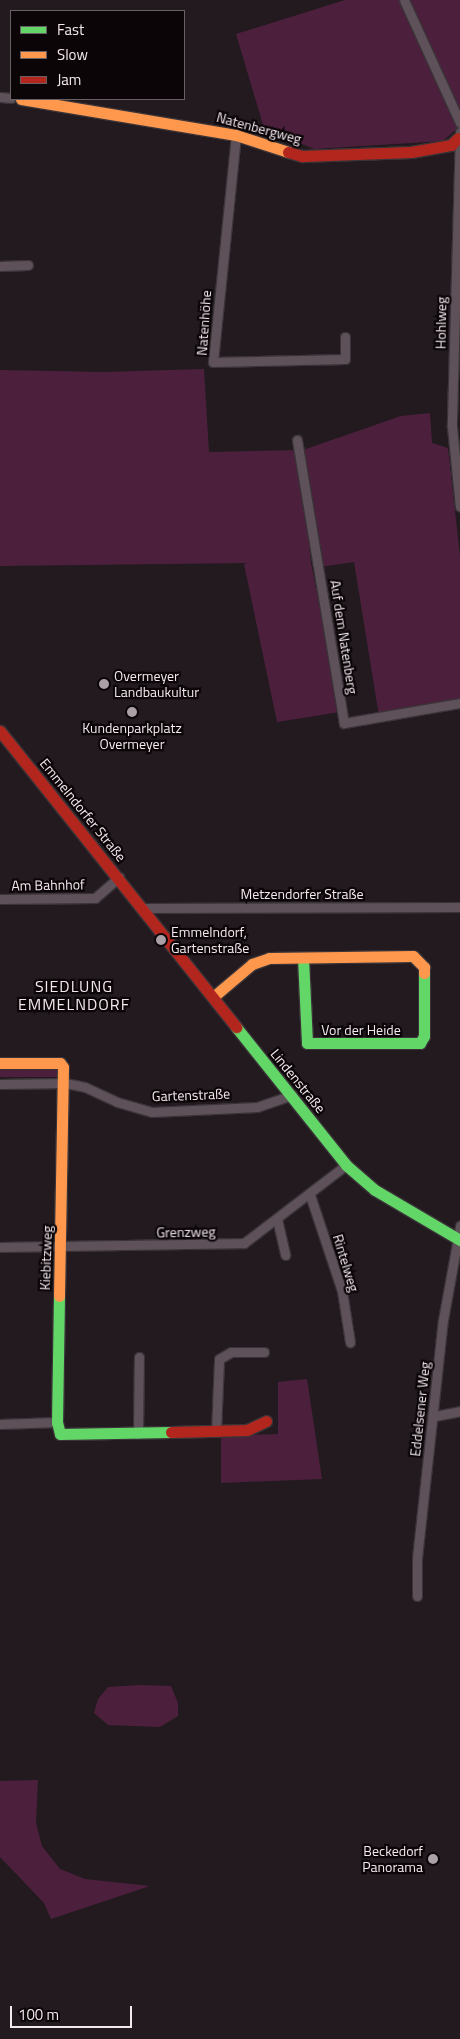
<!DOCTYPE html>
<html>
<head>
<meta charset="utf-8">
<style>
  body { margin:0 }
  #map { position:relative; width:460px; height:2039px; overflow:hidden; background:#221a1f; font-family:"Titillium Web",sans-serif }
  div>[style] { position:absolute }
  [style*='--x'] { left:calc(var(--x)*1px); top:calc(var(--y)*1px); width:calc(var(--w)*1px); rotate:calc(var(--a)*1deg) }
  .green>* { inset:0; background:#4c203d }
  .roads { filter:drop-shadow(1px 0 #3a3438) drop-shadow(-1px 0 #3a3438) drop-shadow(0 1px #3a3438) drop-shadow(0 -1px #3a3438) }
  .street>* { height:9px; margin:-4.5px; padding:0 4.5px; transform-origin:4.5px; border-radius:4.5px; background:#5e5159 }
  .fast>* { height:11px; margin:-5.5px; padding:0 5.5px; transform-origin:5.5px; border-radius:5.5px; background:#63d668 }
  .slow>* { height:11px; margin:-5.5px; padding:0 5.5px; transform-origin:5.5px; border-radius:5.5px; background:#ff974d }
  .jam>* { height:11px; margin:-5.5px; padding:0 5.5px; transform-origin:5.5px; border-radius:5.5px; background:#b3261e }
  .dots>* { width:14px; height:14px; translate:-50% -50%; box-sizing:border-box; border:2px solid #0b0508; border-radius:50% }
  span { translate:-50% -50%; white-space:nowrap; text-align:center; line-height:1.15; -webkit-text-stroke:4.5px #0b0508; paint-order:stroke }
  .street-label { font-size:14px; color:#f3e8ee }
  .poi-label { font-size:14px; color:#f3e8ee }
  .left { translate:0 -50%; text-align:left }
  .right { translate:-100% -50%; text-align:right }
  .quarter-label { font-size:16px; color:#f3e8ee; letter-spacing:1px }
  .legend { position:absolute; left:10px; top:10px; width:175px; height:90px; box-sizing:border-box; background:#0b0508; border:1px solid #686064; margin:0; padding:6px 9px; list-style:none; font-size:15px; color:#f3e8ee }
  .legend li { display:flex; align-items:center; gap:10px; height:25px }
  .legend b { width:25px; border:1px solid #686064 }
  .scale { position:absolute; left:10px; top:2006px; width:122px; height:22px; box-sizing:border-box; border:2px solid #f3e8ee; border-top:0; padding-left:6px; font-size:15px; line-height:18px; white-space:nowrap; color:#f3e8ee; -webkit-text-stroke:4px #0b0508; paint-order:stroke }
</style>
</head>
<body>
<div id="map">
  <div class="green">
    <div style="clip-path:polygon(345px 0,460px 0,460px 126px,443px 141px,314px 149px,264px 128px,236px 34px)"></div>
    <div style="clip-path:polygon(204px 369px,209px 452px,299px 450px,311px 563px,340px 712px,277px 722px,244px 564px,248px 563px,0 566px,0 370px,104px 372px)"></div>
    <div style="clip-path:polygon(430px 413px,432px 443px,448px 448px,460px 556px,460px 700px,379px 716px,354px 562px,320px 567px,303px 450px,401px 416px)"></div>
    <div style="clip-path:polygon(0 1068px,57px 1068px,57px 1077px,0 1077px)"></div>
    <div style="clip-path:polygon(307px 1379px,322px 1479px,221px 1483px,221px 1436px,278px 1434px,278px 1382px)"></div>
    <div style="clip-path:polygon(140px 1685px,171px 1686px,178px 1703px,178px 1716px,160px 1727px,108px 1725px,94px 1713px,98px 1699px,108px 1687px)"></div>
    <div style="clip-path:polygon(38px 1780px,36px 1823px,42px 1846px,60px 1869px,85px 1879px,150px 1886px,51px 1919px,44px 1903px,0 1857px,0 1781px)"></div>
  </div>
  <div class="roads">
    <div class="street">
      <div style="--x:404;--y:0;--w:135;--a:65.5"></div>
      <div style="--x:0;--y:97;--w:11;--a:5"></div>
      <div style="--x:460;--y:132;--w:295;--a:91.6"></div>
      <div style="--x:452;--y:427;--w:80;--a:84.3"></div>
      <div style="--x:236;--y:135;--w:228;--a:95.8"></div>
      <div style="--x:213;--y:362;--w:132;--a:-1.3"></div>
      <div style="--x:345;--y:359;--w:22;--a:-90"></div>
      <div style="--x:0;--y:266;--w:28;--a:-2"></div>
      <div style="--x:297;--y:440;--w:287;--a:80.6"></div>
      <div style="--x:344;--y:723;--w:118;--a:-9.8"></div>
      <div style="--x:0;--y:899;--w:95;--a:-0.6"></div>
      <div style="--x:95;--y:898;--w:32;--a:-41"></div>
      <div style="--x:143;--y:908;--w:317;--a:-0.2"></div>
      <div style="--x:0;--y:1084;--w:65;--a:-0.9"></div>
      <div style="--x:65;--y:1083;--w:20;--a:11"></div>
      <div style="--x:85;--y:1087;--w:35;--a:25"></div>
      <div style="--x:117;--y:1102;--w:36;--a:16"></div>
      <div style="--x:152;--y:1112;--w:105;--a:-2.7"></div>
      <div style="--x:257;--y:1107;--w:37;--a:-19"></div>
      <div style="--x:310;--y:1195;--w:101;--a:71.6"></div>
      <div style="--x:342;--y:1291;--w:52;--a:81.1"></div>
      <div style="--x:277;--y:1219;--w:37;--a:77"></div>
      <div style="--x:0;--y:1247;--w:244;--a:-0.9"></div>
      <div style="--x:244;--y:1243;--w:128;--a:-37.4"></div>
      <div style="--x:435;--y:1416;--w:25;--a:-11"></div>
      <div style="--x:0;--y:1424;--w:57;--a:-2"></div>
      <div style="--x:216;--y:1432;--w:73;--a:-87.6"></div>
      <div style="--x:219;--y:1359;--w:14;--a:-30"></div>
      <div style="--x:231;--y:1352;--w:33;--a:0"></div>
      <div style="--x:138;--y:1434;--w:77;--a:-89.3"></div>
      <div style="--x:417;--y:1596;--w:38;--a:-90"></div>
      <div style="--x:417;--y:1558;--w:239;--a:-83.8"></div>
      <div style="--x:443;--y:1320;--w:96;--a:-79.7"></div>
    </div>
    <div class="fast">
      <div style="--x:303;--y:958;--w:85;--a:87.3"></div>
      <div style="--x:307;--y:1043;--w:113;--a:0"></div>
      <div style="--x:420;--y:1043;--w:8;--a:-60"></div>
      <div style="--x:424;--y:1036;--w:63;--a:-90"></div>
      <div style="--x:236;--y:1027;--w:176;--a:51.4"></div>
      <div style="--x:346;--y:1165;--w:38;--a:41"></div>
      <div style="--x:375;--y:1190;--w:99;--a:30.5"></div>
      <div style="--x:59;--y:1296;--w:126;--a:90.9"></div>
      <div style="--x:57;--y:1422;--w:12;--a:76"></div>
      <div style="--x:60;--y:1434;--w:111;--a:-1"></div>
    </div>
    <div class="slow">
      <div style="--x:21;--y:99;--w:218;--a:9.5"></div>
      <div style="--x:236;--y:135;--w:55;--a:18.1"></div>
      <div style="--x:213;--y:997;--w:51;--a:-40.2"></div>
      <div style="--x:252;--y:964;--w:18;--a:-19"></div>
      <div style="--x:269;--y:958;--w:144;--a:-0.8"></div>
      <div style="--x:413;--y:956;--w:16;--a:45"></div>
      <div style="--x:424;--y:967;--w:6;--a:90"></div>
      <div style="--x:0;--y:1063;--w:60;--a:0"></div>
      <div style="--x:60;--y:1063;--w:5;--a:53"></div>
      <div style="--x:63;--y:1067;--w:229;--a:91"></div>
    </div>
    <div class="jam">
      <div style="--x:288;--y:152;--w:15;--a:16"></div>
      <div style="--x:302;--y:156;--w:109;--a:-2.1"></div>
      <div style="--x:411;--y:152;--w:41;--a:-9.9"></div>
      <div style="--x:451;--y:145;--w:10;--a:-45"></div>
      <div style="--x:0;--y:731;--w:379;--a:51.4"></div>
      <div style="--x:171;--y:1432;--w:76;--a:-1.5"></div>
      <div style="--x:247;--y:1430;--w:21;--a:-25"></div>
    </div>
  </div>
  <div class="dots">
    <div style="left:104px;top:684px;background:#aaa0a6"></div>
    <div style="left:132px;top:712px;background:#aaa0a6"></div>
    <div style="left:161px;top:940px;background:#aaa0a6"></div>
    <div style="left:433px;top:1859px;background:#aaa0a6"></div>
  </div>
  <div class="street-label">
    <span style="left:259px;top:128px;rotate:15deg">Natenbergweg</span>
    <span style="left:204px;top:323px;rotate:-86deg">Natenhöhe</span>
    <span style="left:441px;top:323px;rotate:-89deg">Hohlweg</span>
    <span style="left:344px;top:637px;rotate:81deg">Auf dem Natenberg</span>
    <span style="left:83px;top:810px;rotate:51deg">Emmelndorfer Straße</span>
    <span style="left:48px;top:885px;rotate:-1deg">Am Bahnhof</span>
    <span style="left:302px;top:894px">Metzendorfer Straße</span>
    <span style="left:361px;top:1030px">Vor der Heide</span>
    <span style="left:298px;top:1081px;rotate:51deg">Lindenstraße</span>
    <span style="left:191px;top:1095px;rotate:-2deg">Gartenstraße</span>
    <span style="left:186px;top:1232px;rotate:-1deg">Grenzweg</span>
    <span style="left:46px;top:1258px;rotate:-88deg">Kiebitzweg</span>
    <span style="left:346px;top:1263px;rotate:73deg">Rintelweg</span>
    <span style="left:420px;top:1409px;rotate:-84deg">Eddelsener Weg</span>
  </div>
  <div class="poi-label">
    <span class="left" style="left:114px;top:684px">Overmeyer<br>Landbaukultur</span>
    <span style="left:132px;top:736px">Kundenparkplatz<br>Overmeyer</span>
    <span class="left" style="left:171px;top:940px">Emmelndorf,<br>Gartenstraße</span>
    <span class="right" style="left:423px;top:1859px">Beckedorf<br>Panorama</span>
  </div>
  <div class="quarter-label">
    <span style="left:74px;top:995px">SIEDLUNG<br>EMMELNDORF</span>
  </div>
  <ul class="legend">
  <li><b style="height:6px;background:#63d668"></b>Fast</li>
  <li><b style="height:6px;background:#ff974d"></b>Slow</li>
  <li><b style="height:6px;background:#b3261e"></b>Jam</li>
  </ul>
  <div class="scale">100 m</div>
</div>
</body>
</html>
